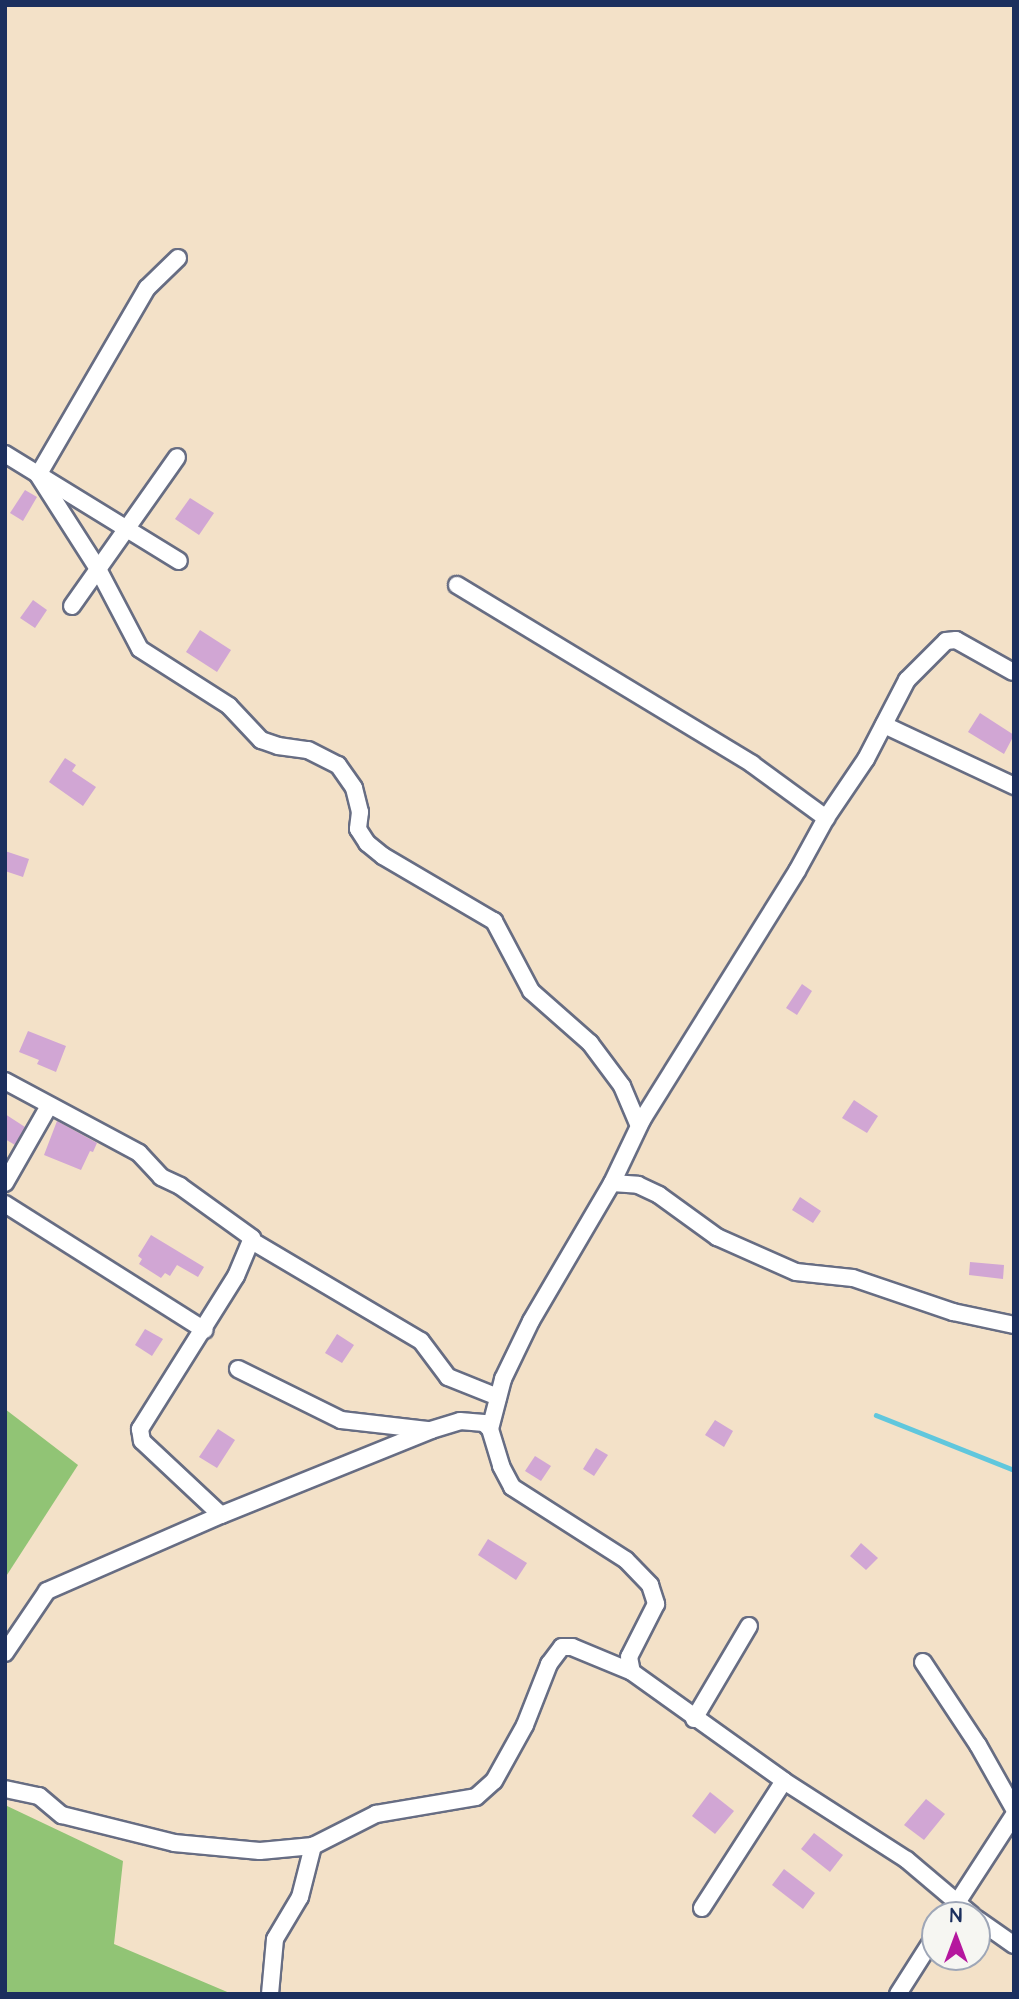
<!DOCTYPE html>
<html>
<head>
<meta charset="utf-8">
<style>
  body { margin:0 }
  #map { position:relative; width:1019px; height:1999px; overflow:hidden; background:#f3e1c8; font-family:"Architects Daughter",sans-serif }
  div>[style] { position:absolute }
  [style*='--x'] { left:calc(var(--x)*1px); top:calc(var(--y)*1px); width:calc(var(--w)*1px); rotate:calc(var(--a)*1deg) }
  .green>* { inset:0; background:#91c475 }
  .stream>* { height:4.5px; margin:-2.25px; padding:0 2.25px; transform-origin:2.25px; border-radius:2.25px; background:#60c7dd }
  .building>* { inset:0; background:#d1a6d4 }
  .roads { filter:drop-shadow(2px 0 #676d83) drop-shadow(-2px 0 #676d83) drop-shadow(0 2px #676d83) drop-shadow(0 -2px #676d83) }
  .street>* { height:16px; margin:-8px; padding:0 8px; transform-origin:8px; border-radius:8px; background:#fff }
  span { translate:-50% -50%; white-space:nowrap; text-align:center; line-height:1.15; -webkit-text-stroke:7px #f6f6f2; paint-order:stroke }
  .frame { position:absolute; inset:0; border:7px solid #1b2f5e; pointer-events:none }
  .north { position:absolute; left:921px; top:1901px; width:70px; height:70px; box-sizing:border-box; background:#f6f6f2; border:2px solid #9ea6b7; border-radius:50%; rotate:0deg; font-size:19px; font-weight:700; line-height:28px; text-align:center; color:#1b2f5e }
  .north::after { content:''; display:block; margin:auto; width:24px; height:32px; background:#b5179e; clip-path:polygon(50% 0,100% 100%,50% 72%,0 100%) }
</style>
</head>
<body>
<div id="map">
  <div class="green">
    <div style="clip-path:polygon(5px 1409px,78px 1465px,5px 1578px)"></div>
    <div style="clip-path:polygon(5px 1805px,123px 1861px,114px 1944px,232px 1994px,5px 1994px)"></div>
  </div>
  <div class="stream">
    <div style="--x:876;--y:1415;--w:149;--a:21.7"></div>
  </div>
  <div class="building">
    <div style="clip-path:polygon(25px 490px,37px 497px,23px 521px,10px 513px)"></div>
    <div style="clip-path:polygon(190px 498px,214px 513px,199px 535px,175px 519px)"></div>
    <div style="clip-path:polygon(33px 600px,47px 610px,35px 628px,20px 618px)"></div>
    <div style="clip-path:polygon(200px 630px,231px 650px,217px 672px,186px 652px)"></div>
    <div style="clip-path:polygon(980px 713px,1014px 735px,1004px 754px,968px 732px)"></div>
    <div style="clip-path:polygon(65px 758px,76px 765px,72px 771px,96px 787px,83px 806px,49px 782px)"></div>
    <div style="clip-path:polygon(5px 851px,29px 859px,23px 877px,5px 871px)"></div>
    <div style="clip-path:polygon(802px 984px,812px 991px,797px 1015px,786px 1008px)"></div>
    <div style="clip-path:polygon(28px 1031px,66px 1046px,56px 1072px,37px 1064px,39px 1060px,19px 1052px)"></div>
    <div style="clip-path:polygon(854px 1100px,878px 1116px,867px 1133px,842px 1118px)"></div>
    <div style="clip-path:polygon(5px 1114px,25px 1127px,15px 1145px,5px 1139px)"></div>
    <div style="clip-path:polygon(57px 1121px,97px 1143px,93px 1152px,90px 1151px,81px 1170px,44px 1155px)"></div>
    <div style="clip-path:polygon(800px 1197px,821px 1211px,813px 1223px,792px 1210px)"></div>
    <div style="clip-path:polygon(151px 1235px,204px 1267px,198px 1277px,177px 1265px,170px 1276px,165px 1273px,161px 1278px,139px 1264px,142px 1259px,138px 1256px)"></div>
    <div style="clip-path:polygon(970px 1262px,1004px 1265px,1003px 1279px,969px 1275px)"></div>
    <div style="clip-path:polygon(145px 1329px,163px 1339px,152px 1356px,135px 1345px)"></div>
    <div style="clip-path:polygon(337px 1334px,354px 1345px,342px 1363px,325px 1353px)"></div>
    <div style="clip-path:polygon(715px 1420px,733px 1431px,724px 1447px,705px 1435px)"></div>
    <div style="clip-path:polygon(218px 1429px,235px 1440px,217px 1468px,199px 1457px)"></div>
    <div style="clip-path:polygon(596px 1448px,608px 1455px,594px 1476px,583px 1469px)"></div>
    <div style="clip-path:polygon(535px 1456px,551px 1466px,541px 1481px,525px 1471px)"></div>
    <div style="clip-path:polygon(488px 1539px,527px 1563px,516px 1580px,478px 1555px)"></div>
    <div style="clip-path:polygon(861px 1543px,878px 1558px,866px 1570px,850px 1556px)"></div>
    <div style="clip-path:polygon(710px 1792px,734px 1811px,715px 1834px,692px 1816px)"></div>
    <div style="clip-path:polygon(926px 1799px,945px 1814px,924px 1840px,904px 1825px)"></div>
    <div style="clip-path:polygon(814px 1833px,843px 1855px,830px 1872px,801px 1849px)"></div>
    <div style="clip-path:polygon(784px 1869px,815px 1893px,803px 1909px,772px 1885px)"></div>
  </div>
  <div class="roads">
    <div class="street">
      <div style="--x:178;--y:258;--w:43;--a:135.9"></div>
      <div style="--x:147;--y:288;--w:216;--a:120.2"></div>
      <div style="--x:38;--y:475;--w:112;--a:57.4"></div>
      <div style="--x:98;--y:569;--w:90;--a:62.3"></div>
      <div style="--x:140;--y:649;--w:106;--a:32.6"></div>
      <div style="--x:229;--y:706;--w:47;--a:46.7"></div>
      <div style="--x:261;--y:740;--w:18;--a:19"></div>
      <div style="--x:278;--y:746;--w:30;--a:8"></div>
      <div style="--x:308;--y:750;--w:34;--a:27"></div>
      <div style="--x:338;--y:765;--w:28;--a:55"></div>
      <div style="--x:354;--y:788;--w:25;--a:76"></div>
      <div style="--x:360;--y:812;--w:17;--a:97"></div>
      <div style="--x:358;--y:829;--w:17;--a:57"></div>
      <div style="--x:367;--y:843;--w:21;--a:39"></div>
      <div style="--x:383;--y:856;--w:129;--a:30.4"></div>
      <div style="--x:494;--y:921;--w:79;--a:62.1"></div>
      <div style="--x:531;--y:991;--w:79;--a:41.4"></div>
      <div style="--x:590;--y:1043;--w:54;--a:53.3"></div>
      <div style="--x:622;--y:1086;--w:43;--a:67"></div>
      <div style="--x:5;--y:454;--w:204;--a:31.6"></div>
      <div style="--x:457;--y:585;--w:345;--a:31.2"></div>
      <div style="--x:752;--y:764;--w:92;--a:36.1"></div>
      <div style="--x:72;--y:606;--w:182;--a:-54.8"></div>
      <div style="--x:884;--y:725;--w:144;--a:25.1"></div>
      <div style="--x:5;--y:1081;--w:152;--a:28.2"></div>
      <div style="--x:139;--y:1153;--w:33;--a:47"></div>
      <div style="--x:161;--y:1177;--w:21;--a:25"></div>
      <div style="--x:180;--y:1186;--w:89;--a:35.8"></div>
      <div style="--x:252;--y:1238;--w:41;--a:112.8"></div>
      <div style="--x:236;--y:1276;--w:181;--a:122.1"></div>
      <div style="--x:140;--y:1429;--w:12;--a:81"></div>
      <div style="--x:142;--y:1441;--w:108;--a:43.1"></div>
      <div style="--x:221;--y:1515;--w:227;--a:-22"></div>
      <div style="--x:431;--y:1430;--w:30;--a:-17"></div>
      <div style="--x:460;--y:1421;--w:24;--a:5"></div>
      <div style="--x:484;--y:1423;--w:8;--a:45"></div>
      <div style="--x:490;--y:1429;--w:39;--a:73"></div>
      <div style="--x:501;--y:1466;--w:24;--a:62"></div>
      <div style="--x:512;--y:1487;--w:135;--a:32.6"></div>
      <div style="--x:626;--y:1560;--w:35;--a:46"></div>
      <div style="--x:650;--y:1585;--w:20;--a:72"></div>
      <div style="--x:656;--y:1604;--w:59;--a:117"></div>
      <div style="--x:629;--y:1657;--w:15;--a:79"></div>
      <div style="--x:632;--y:1672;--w:187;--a:35.6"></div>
      <div style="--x:784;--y:1781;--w:146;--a:32.7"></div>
      <div style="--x:907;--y:1860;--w:85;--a:40.2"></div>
      <div style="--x:5;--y:1183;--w:89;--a:-60.3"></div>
      <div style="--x:612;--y:1183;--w:26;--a:4"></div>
      <div style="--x:638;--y:1185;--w:23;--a:25"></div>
      <div style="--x:659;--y:1195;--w:72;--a:35.9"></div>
      <div style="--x:717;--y:1237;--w:86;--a:23.9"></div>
      <div style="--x:796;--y:1272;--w:57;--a:6"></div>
      <div style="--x:853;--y:1278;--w:106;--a:18.8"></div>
      <div style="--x:953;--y:1312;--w:62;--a:12"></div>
      <div style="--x:5;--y:1204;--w:236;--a:32.3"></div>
      <div style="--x:252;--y:1241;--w:196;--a:30.6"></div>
      <div style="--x:421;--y:1341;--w:45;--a:53.1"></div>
      <div style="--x:448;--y:1377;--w:54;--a:21.8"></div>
      <div style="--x:238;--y:1369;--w:115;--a:26.3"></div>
      <div style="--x:341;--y:1420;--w:89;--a:6.5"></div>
      <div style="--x:490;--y:1429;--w:52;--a:-75.4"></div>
      <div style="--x:503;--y:1379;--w:64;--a:-64.2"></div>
      <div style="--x:531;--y:1321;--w:160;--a:-59.6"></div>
      <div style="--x:612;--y:1183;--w:70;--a:-64.5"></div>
      <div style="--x:642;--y:1120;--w:293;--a:-58.1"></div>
      <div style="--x:797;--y:871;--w:60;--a:-61.3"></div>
      <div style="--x:826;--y:818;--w:71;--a:-55.9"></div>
      <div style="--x:866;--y:759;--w:89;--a:-62.6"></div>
      <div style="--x:907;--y:680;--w:55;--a:-45"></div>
      <div style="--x:946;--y:641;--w:10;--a:-6"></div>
      <div style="--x:956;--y:640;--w:65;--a:29.3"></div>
      <div style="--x:5;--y:1653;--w:75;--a:-55.9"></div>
      <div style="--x:47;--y:1591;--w:190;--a:-23.6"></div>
      <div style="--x:923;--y:1662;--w:100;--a:56.5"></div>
      <div style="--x:978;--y:1745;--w:73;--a:60.6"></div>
      <div style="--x:694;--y:1719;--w:108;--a:-59.4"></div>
      <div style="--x:5;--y:1789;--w:35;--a:12"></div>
      <div style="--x:39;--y:1796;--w:30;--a:40"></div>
      <div style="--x:62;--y:1815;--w:115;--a:14"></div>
      <div style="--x:174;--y:1843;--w:86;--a:5.3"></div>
      <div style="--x:260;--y:1851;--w:53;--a:-5.4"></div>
      <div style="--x:313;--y:1846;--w:71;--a:-26.9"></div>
      <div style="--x:376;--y:1814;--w:101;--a:-9.6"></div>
      <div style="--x:476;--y:1797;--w:24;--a:-42"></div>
      <div style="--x:494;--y:1781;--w:64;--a:-61"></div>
      <div style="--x:525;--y:1725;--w:66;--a:-68.5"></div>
      <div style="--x:549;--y:1664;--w:21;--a:-53"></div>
      <div style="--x:562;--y:1647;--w:10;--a:0"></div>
      <div style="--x:572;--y:1647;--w:65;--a:22.6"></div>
      <div style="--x:702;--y:1908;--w:151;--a:-57.2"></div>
      <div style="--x:949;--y:1915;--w:119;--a:-57"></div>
      <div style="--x:977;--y:1919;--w:45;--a:35.1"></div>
      <div style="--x:270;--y:1994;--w:55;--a:-84.8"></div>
      <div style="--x:275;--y:1939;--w:49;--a:-59.2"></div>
      <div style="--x:300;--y:1897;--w:53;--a:-75.7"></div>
      <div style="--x:898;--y:1994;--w:69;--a:-57.5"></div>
    </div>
  </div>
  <div class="frame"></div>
  <div class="north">N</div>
</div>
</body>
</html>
